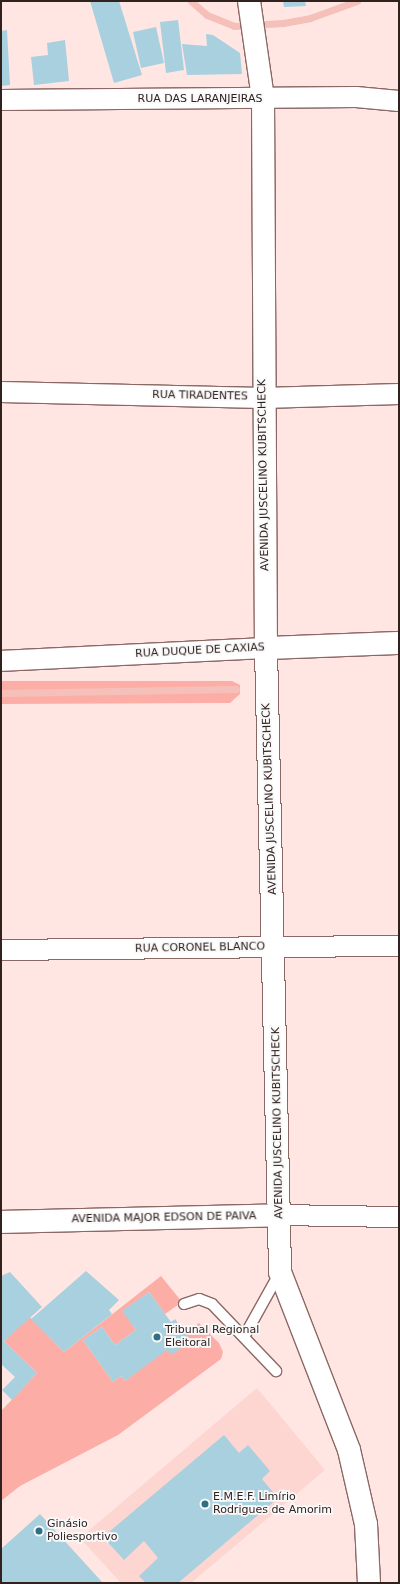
<!DOCTYPE html>
<html>
<head>
<meta charset="utf-8">
<style>
  body { margin:0 }
  #map { position:relative; width:400px; height:1584px; overflow:hidden; background:#ffe6e3; font-family:"DejaVu Sans",sans-serif }
  div>[style] { position:absolute }
  [style*='--x'] { left:calc(var(--x)*1px); top:calc(var(--y)*1px); width:calc(var(--w)*1px); rotate:calc(var(--a)*1deg) }
  .built>* { inset:0; background:#fdd5d1 }
  .green>* { inset:0; background:#fcaea6 }
  .stream>* { height:7px; margin:-3.5px; padding:0 3.5px; transform-origin:3.5px; border-radius:3.5px; background:#f5c0ba }
  .building>* { inset:0; background:#a8d0df }
  .roads { filter:drop-shadow(1px 0 #8c6864) drop-shadow(-1px 0 #8c6864) drop-shadow(0 1px #8c6864) drop-shadow(0 -1px #8c6864) }
  .service>* { height:10px; margin:-5px; padding:0 5px; transform-origin:5px; border-radius:5px; background:#fff }
  .minor>* { height:20px; margin:-10px; padding:0 10px; transform-origin:10px; border-radius:10px; background:#fff }
  .tertiary>* { height:22px; margin:-11px; padding:0 11px; transform-origin:11px; border-radius:11px; background:#fff }
  .dots>* { width:11px; height:11px; translate:-50% -50%; box-sizing:border-box; border:2px solid #f9f9f9; border-radius:50% }
  span { translate:-50% -50%; white-space:nowrap; text-align:center; line-height:1.15; -webkit-text-stroke:3.5px #f9f9f9; paint-order:stroke }
  .street-label { font-size:11px; color:#312220 }
  .poi-label { font-size:11px; color:#312220 }
  .left { translate:0 -50%; text-align:left }
  .frame { position:absolute; inset:0; border:2px solid #312220; pointer-events:none }
</style>
</head>
<body>
<div id="map">
  <div class="built">
    <div style="clip-path:polygon(257px 1388px,325px 1470px,191px 1583px,121px 1583px,80px 1538px)"></div>
  </div>
  <div class="green">
    <div style="clip-path:polygon(1px 681px,232px 681px,240px 685px,240px 694px,230px 703px,1px 704px)"></div>
    <div style="clip-path:polygon(161px 1276px,182px 1302px,165px 1314px,149px 1292px,123px 1311px,136px 1330px,115px 1345px,102px 1327px,83px 1340px,113px 1382px,121px 1376px,125px 1381px,199px 1323px,219px 1343px,223px 1352px,221px 1359px,118px 1435px,20px 1486px,1px 1501px,1px 1411px,37px 1373px,4px 1341px,30px 1317px,64px 1352px)"></div>
  </div>
  <div class="stream">
    <div style="--x:191;--y:1;--w:21;--a:41"></div>
    <div style="--x:207;--y:15;--w:29;--a:22"></div>
    <div style="--x:234;--y:26;--w:49;--a:-3.5"></div>
    <div style="--x:283;--y:23;--w:27;--a:-10"></div>
    <div style="--x:310;--y:18;--w:50;--a:-19.9"></div>
    <div style="--x:1;--y:693;--w:235;--a:-1"></div>
  </div>
  <div class="building">
    <div style="clip-path:polygon(90px 1px,119px 1px,142px 75px,114px 83px)"></div>
    <div style="clip-path:polygon(283px 1px,305px 1px,306px 6px,284px 7px)"></div>
    <div style="clip-path:polygon(178px 20px,184px 70px,166px 73px,160px 22px)"></div>
    <div style="clip-path:polygon(156px 27px,164px 63px,141px 68px,133px 32px)"></div>
    <div style="clip-path:polygon(7px 30px,10px 85px,1px 86px,1px 31px)"></div>
    <div style="clip-path:polygon(206px 34px,213px 35px,240px 53px,242px 74px,187px 75px,182px 44px,207px 46px)"></div>
    <div style="clip-path:polygon(65px 40px,69px 81px,34px 85px,31px 57px,48px 55px,47px 43px)"></div>
    <div style="clip-path:polygon(86px 1271px,119px 1300px,109px 1310px,112px 1314px,64px 1352px,31px 1319px)"></div>
    <div style="clip-path:polygon(10px 1272px,42px 1307px,4px 1341px,37px 1373px,12px 1400px,2px 1390px,15px 1377px,1px 1364px,1px 1276px)"></div>
    <div style="clip-path:polygon(149px 1292px,171px 1322px,175px 1319px,191px 1341px,171px 1355px,167px 1350px,125px 1381px,121px 1376px,113px 1382px,83px 1340px,102px 1327px,115px 1345px,136px 1330px,122px 1311px)"></div>
    <div style="clip-path:polygon(224px 1435px,239px 1453px,248px 1445px,270px 1471px,262px 1479px,278px 1498px,178px 1583px,146px 1583px,139px 1576px,158px 1558px,144px 1541px,124px 1560px,103px 1537px)"></div>
    <div style="clip-path:polygon(40px 1514px,103px 1583px,1px 1583px,1px 1549px)"></div>
  </div>
  <div class="roads">
    <div class="service">
      <div style="--x:184;--y:1304;--w:16;--a:-18"></div>
      <div style="--x:199;--y:1299;--w:14;--a:21"></div>
      <div style="--x:212;--y:1304;--w:93;--a:46.3"></div>
      <div style="--x:245;--y:1335;--w:70;--a:-60.9"></div>
    </div>
    <div class="minor">
      <div style="--x:1;--y:100;--w:355;--a:-0.5"></div>
      <div style="--x:356;--y:97;--w:43;--a:5.3"></div>
      <div style="--x:1;--y:392;--w:262;--a:1.3"></div>
      <div style="--x:263;--y:398;--w:136;--a:-1.7"></div>
      <div style="--x:1;--y:661;--w:265;--a:-2.8"></div>
      <div style="--x:1;--y:950;--w:398;--a:-0.6"></div>
      <div style="--x:280;--y:1215;--w:119;--a:1"></div>
    </div>
    <div class="tertiary">
      <div style="--x:249;--y:1;--w:98;--a:81.8"></div>
      <div style="--x:263;--y:98;--w:550;--a:89.69"></div>
      <div style="--x:266;--y:648;--w:624;--a:88.71"></div>
      <div style="--x:280;--y:1272;--w:191;--a:68.8"></div>
      <div style="--x:349;--y:1450;--w:76;--a:77.1"></div>
      <div style="--x:366;--y:1524;--w:59;--a:87.1"></div>
      <div style="--x:266;--y:648;--w:133;--a:-2.2"></div>
      <div style="--x:1;--y:1222;--w:279;--a:-1.4"></div>
    </div>
  </div>
  <div class="dots">
    <div style="left:157px;top:1337px;background:#2f6e83"></div>
    <div style="left:205px;top:1504px;background:#2f6e83"></div>
    <div style="left:39px;top:1531px;background:#2f6e83"></div>
  </div>
  <div class="street-label">
    <span style="left:200px;top:99px">RUA DAS LARANJEIRAS</span>
    <span style="left:200px;top:396px;rotate:1deg">RUA TIRADENTES</span>
    <span style="left:264px;top:475px;rotate:-91deg">AVENIDA JUSCELINO KUBITSCHECK</span>
    <span style="left:200px;top:651px;rotate:-3deg">RUA DUQUE DE CAXIAS</span>
    <span style="left:270px;top:799px;rotate:-92deg">AVENIDA JUSCELINO KUBITSCHECK</span>
    <span style="left:200px;top:948px;rotate:-1deg">RUA CORONEL BLANCO</span>
    <span style="left:278px;top:1123px;rotate:-91deg">AVENIDA JUSCELINO KUBITSCHECK</span>
    <span style="left:164px;top:1218px;rotate:-1deg">AVENIDA MAJOR EDSON DE PAIVA</span>
  </div>
  <div class="poi-label">
    <span class="left" style="left:165px;top:1337px">Tribunal Regional<br>Eleitoral</span>
    <span class="left" style="left:213px;top:1504px">E.M.E.F. Limírio<br>Rodrigues de Amorim</span>
    <span class="left" style="left:47px;top:1531px">Ginásio<br>Poliesportivo</span>
  </div>
  <div class="frame"></div>
</div>
</body>
</html>
